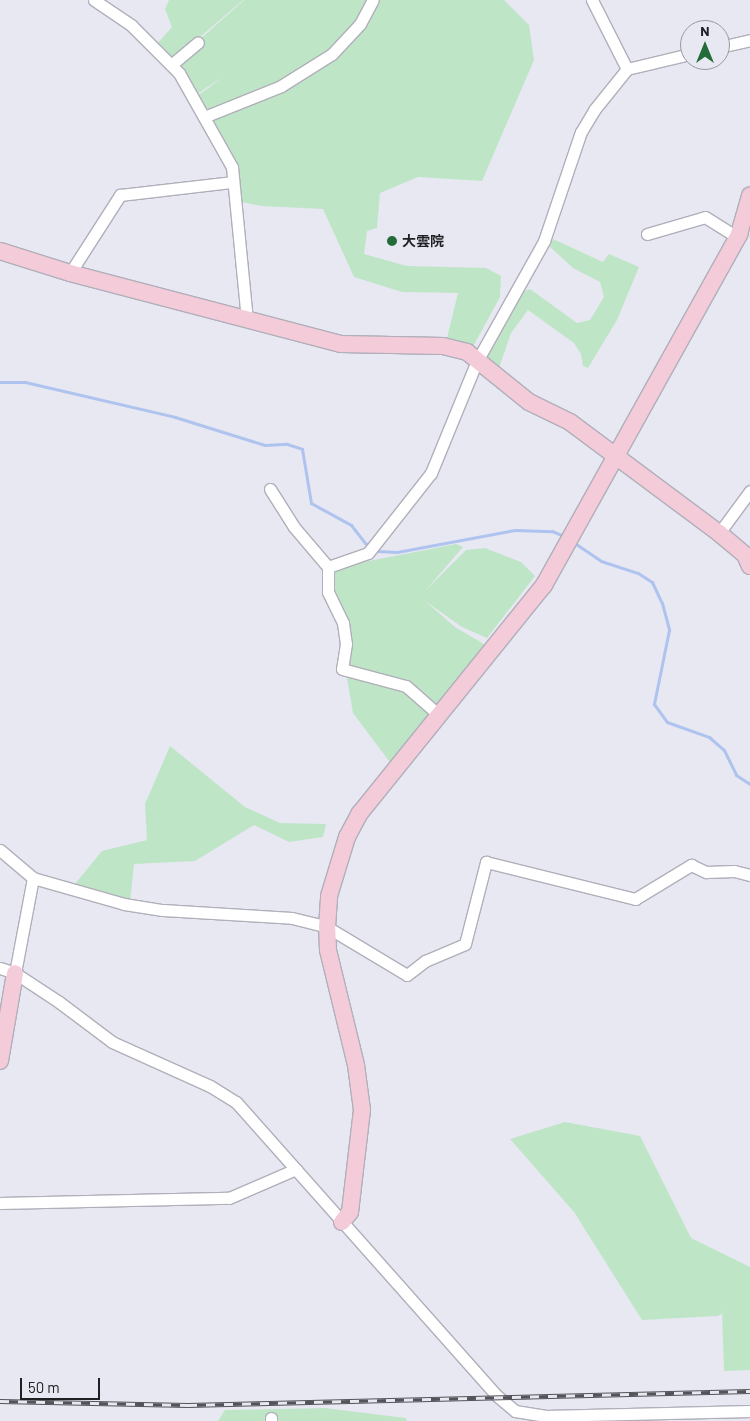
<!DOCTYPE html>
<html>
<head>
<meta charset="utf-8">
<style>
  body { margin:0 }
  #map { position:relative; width:750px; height:1421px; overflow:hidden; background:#e8e8f3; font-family:Barlow,"Noto Sans JP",sans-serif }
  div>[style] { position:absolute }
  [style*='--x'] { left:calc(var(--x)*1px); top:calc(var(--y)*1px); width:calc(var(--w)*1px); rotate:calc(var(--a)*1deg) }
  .green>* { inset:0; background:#bfe5c7 }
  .stream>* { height:3px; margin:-1.5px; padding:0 1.5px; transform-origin:1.5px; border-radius:1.5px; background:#aec3ee }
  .roads { filter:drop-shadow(1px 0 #b0afba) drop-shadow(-1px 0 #b0afba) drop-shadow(0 1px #b0afba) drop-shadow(0 -1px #b0afba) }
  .street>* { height:11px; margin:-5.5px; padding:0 5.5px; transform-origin:5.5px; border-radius:5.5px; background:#fff }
  .secondary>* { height:16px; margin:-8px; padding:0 8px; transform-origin:8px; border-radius:8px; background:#f4cbd8 }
  .rail>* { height:5px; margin-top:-2.5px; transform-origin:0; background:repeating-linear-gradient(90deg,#e8e8f3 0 9px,#535359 0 18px); box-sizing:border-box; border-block:1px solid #535359 }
  .dots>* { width:14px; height:14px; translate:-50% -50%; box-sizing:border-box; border:2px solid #e8e8f3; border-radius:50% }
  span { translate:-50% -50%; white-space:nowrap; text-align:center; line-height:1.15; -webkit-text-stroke:5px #e8e8f3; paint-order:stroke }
  .poi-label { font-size:14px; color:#202024; font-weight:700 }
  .left { translate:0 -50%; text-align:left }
  .north { position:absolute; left:680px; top:20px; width:50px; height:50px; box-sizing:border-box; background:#e8e8f3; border:1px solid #9898a0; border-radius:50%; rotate:0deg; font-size:14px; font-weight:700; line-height:20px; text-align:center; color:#202024 }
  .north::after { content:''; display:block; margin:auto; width:18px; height:22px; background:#236c39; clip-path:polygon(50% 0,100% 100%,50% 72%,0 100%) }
  .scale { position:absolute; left:20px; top:1378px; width:80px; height:22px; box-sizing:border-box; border:2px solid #202024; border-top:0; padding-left:6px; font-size:15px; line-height:18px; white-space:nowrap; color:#202024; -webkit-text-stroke:4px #e8e8f3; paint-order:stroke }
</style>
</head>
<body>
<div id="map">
  <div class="green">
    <div style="clip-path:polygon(169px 0,243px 0,170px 63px,155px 46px,172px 27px,165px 9px)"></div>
    <div style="clip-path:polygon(244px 0,504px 0,529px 25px,534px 60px,482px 181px,418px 177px,380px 193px,377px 228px,367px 231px,364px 254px,407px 266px,486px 268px,501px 276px,500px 297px,469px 354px,445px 346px,458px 293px,402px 292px,354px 277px,323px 209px,261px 206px,238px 201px,196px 97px,223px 77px,194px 96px,171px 65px)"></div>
    <div style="clip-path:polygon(553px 239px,603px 262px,609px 254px,639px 267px,617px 320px,588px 368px,583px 366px,581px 354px,574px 343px,528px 310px,511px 333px,498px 371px,480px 354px,518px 293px,530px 289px,577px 323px,590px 320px,604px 297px,600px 282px,573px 268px,550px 247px)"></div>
    <div style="clip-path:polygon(456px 544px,463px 547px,425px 591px,466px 550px,485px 548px,521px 562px,535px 576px,487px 638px,462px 627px,425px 601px,455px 627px,489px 647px,392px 765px,353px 713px,328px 569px)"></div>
    <div style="clip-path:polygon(170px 746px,245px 807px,280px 823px,326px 824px,323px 837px,289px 842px,254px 825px,195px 861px,134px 864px,130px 902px,75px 884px,102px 851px,147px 840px,145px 804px)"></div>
    <div style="clip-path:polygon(565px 1122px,640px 1136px,691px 1238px,750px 1267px,750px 1370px,724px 1371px,722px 1314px,731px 1308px,718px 1316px,642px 1320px,574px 1212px,510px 1139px)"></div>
    <div style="clip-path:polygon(325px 1408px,406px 1418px,407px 1421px,218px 1421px,225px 1410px)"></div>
  </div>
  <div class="stream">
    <div style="--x:0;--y:382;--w:25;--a:0"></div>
    <div style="--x:25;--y:382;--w:154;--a:13.1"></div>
    <div style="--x:175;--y:417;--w:94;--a:17.3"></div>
    <div style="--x:265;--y:445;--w:22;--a:-3"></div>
    <div style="--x:287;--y:444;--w:16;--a:18"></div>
    <div style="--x:302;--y:449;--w:55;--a:80.5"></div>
    <div style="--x:311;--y:503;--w:46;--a:28.8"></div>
    <div style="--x:351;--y:525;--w:23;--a:52"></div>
    <div style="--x:365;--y:543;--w:14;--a:34"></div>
    <div style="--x:377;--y:551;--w:20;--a:3"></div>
    <div style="--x:397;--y:552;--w:120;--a:-10.6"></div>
    <div style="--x:515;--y:530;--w:37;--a:2"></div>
    <div style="--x:552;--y:531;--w:15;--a:23"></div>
    <div style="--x:573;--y:542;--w:34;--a:34"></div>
    <div style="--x:601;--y:561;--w:39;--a:18"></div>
    <div style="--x:638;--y:573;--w:17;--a:33"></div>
    <div style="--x:652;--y:582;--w:23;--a:65"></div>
    <div style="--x:662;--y:603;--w:28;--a:75"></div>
    <div style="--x:669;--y:630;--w:76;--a:101.5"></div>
    <div style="--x:654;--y:704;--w:22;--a:54"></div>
    <div style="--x:667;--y:722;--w:45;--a:19.7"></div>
    <div style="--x:709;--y:737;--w:20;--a:41"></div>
    <div style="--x:724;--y:750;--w:28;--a:64"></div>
    <div style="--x:736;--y:775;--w:17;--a:33"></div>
  </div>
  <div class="roads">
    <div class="street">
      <div style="--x:94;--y:0;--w:45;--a:34"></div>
      <div style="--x:131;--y:25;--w:68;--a:45"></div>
      <div style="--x:179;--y:73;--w:108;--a:60.6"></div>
      <div style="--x:232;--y:167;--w:153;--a:84.4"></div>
      <div style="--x:592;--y:0;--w:77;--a:63.1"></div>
      <div style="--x:720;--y:47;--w:31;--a:-13"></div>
      <div style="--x:171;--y:65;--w:35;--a:-40"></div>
      <div style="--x:204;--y:117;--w:83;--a:-21.9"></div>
      <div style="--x:281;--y:86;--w:60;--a:-32.1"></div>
      <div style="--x:332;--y:54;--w:41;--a:-47"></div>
      <div style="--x:360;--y:24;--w:27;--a:-62"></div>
      <div style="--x:647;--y:234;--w:60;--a:-16.3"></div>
      <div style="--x:705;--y:217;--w:38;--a:32"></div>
      <div style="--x:70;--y:273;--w:93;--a:-57.3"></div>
      <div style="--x:120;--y:195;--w:114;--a:-6.6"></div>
      <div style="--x:270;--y:489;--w:45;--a:57.7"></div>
      <div style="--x:294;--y:527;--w:52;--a:49.6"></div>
      <div style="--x:328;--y:567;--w:42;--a:-19.3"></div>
      <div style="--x:368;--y:553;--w:102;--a:-51.8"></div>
      <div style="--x:431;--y:473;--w:121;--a:-67.7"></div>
      <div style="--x:477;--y:361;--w:137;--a:-60.8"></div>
      <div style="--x:544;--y:241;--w:115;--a:-71.3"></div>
      <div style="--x:581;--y:132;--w:26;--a:-59"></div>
      <div style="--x:594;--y:110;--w:53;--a:-51.2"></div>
      <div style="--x:627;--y:69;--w:65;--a:-13.4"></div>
      <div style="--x:719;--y:533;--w:52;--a:-53.6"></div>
      <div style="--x:328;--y:567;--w:25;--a:90"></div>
      <div style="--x:328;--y:592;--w:34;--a:64"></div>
      <div style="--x:343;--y:623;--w:21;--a:82"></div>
      <div style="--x:346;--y:644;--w:25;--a:99"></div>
      <div style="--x:342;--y:669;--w:66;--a:14.9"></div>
      <div style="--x:406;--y:686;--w:44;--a:41.3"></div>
      <div style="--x:0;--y:850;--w:43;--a:40.3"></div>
      <div style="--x:33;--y:878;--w:95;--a:15.9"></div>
      <div style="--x:124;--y:904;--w:39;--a:9"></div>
      <div style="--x:163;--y:910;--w:129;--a:3.5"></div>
      <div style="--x:292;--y:918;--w:36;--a:14"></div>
      <div style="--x:327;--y:927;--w:93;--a:31"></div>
      <div style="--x:407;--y:975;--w:23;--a:-38"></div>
      <div style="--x:425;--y:961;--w:43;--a:-23"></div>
      <div style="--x:465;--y:944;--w:85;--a:-75.6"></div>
      <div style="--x:486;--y:862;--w:154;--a:13.9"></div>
      <div style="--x:635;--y:899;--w:66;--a:-31.3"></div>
      <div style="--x:691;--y:865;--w:17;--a:25"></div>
      <div style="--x:706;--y:872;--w:28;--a:-2"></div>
      <div style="--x:734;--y:871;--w:16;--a:14"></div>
      <div style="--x:0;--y:968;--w:16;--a:18"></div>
      <div style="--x:15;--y:973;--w:53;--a:33.4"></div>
      <div style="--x:59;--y:1002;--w:66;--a:37"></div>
      <div style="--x:112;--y:1042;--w:107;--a:24.2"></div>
      <div style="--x:210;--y:1086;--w:31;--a:32"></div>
      <div style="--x:236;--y:1102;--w:392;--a:48.4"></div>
      <div style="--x:496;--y:1395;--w:25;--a:40"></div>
      <div style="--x:515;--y:1411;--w:30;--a:9"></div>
      <div style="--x:545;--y:1416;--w:205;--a:-1.4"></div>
      <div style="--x:15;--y:973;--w:97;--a:-79.3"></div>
      <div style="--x:0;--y:1203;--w:229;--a:-1.3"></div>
      <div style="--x:229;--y:1198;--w:73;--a:-23.4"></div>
      <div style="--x:271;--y:1421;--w:3;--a:-90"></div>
    </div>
    <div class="secondary">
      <div style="--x:0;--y:251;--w:73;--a:17.4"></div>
      <div style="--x:70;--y:273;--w:280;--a:14.7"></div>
      <div style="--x:341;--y:344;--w:102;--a:1.1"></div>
      <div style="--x:443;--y:346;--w:25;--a:14"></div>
      <div style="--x:467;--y:352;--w:80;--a:38.9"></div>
      <div style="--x:529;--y:402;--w:46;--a:26"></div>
      <div style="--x:570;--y:422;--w:186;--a:36.7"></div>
      <div style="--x:719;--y:533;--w:34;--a:40"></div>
      <div style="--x:745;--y:555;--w:12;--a:66"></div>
      <div style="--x:0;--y:1061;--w:89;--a:-80.3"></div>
      <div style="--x:342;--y:1222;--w:13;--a:-51"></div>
      <div style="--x:350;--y:1212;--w:103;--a:-83.3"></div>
      <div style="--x:362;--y:1110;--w:45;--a:-97.6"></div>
      <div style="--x:356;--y:1065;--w:118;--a:-103.7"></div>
      <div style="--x:328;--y:950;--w:23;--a:-92"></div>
      <div style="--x:327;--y:927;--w:31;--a:-86"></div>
      <div style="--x:329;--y:896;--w:62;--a:-73"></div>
      <div style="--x:347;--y:837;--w:27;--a:-62"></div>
      <div style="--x:360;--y:813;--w:293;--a:-51.1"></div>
      <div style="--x:544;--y:585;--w:402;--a:-60.9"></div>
      <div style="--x:739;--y:234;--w:40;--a:-74"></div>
    </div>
  </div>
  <div class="rail">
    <div style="--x:0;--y:1401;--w:188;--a:1.2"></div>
    <div style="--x:188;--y:1405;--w:562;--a:-1.43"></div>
  </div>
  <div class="dots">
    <div style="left:392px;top:241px;background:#236c39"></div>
  </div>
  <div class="poi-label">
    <span class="left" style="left:402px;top:241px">大雲院</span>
  </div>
  <div class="north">N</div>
  <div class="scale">50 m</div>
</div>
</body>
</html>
